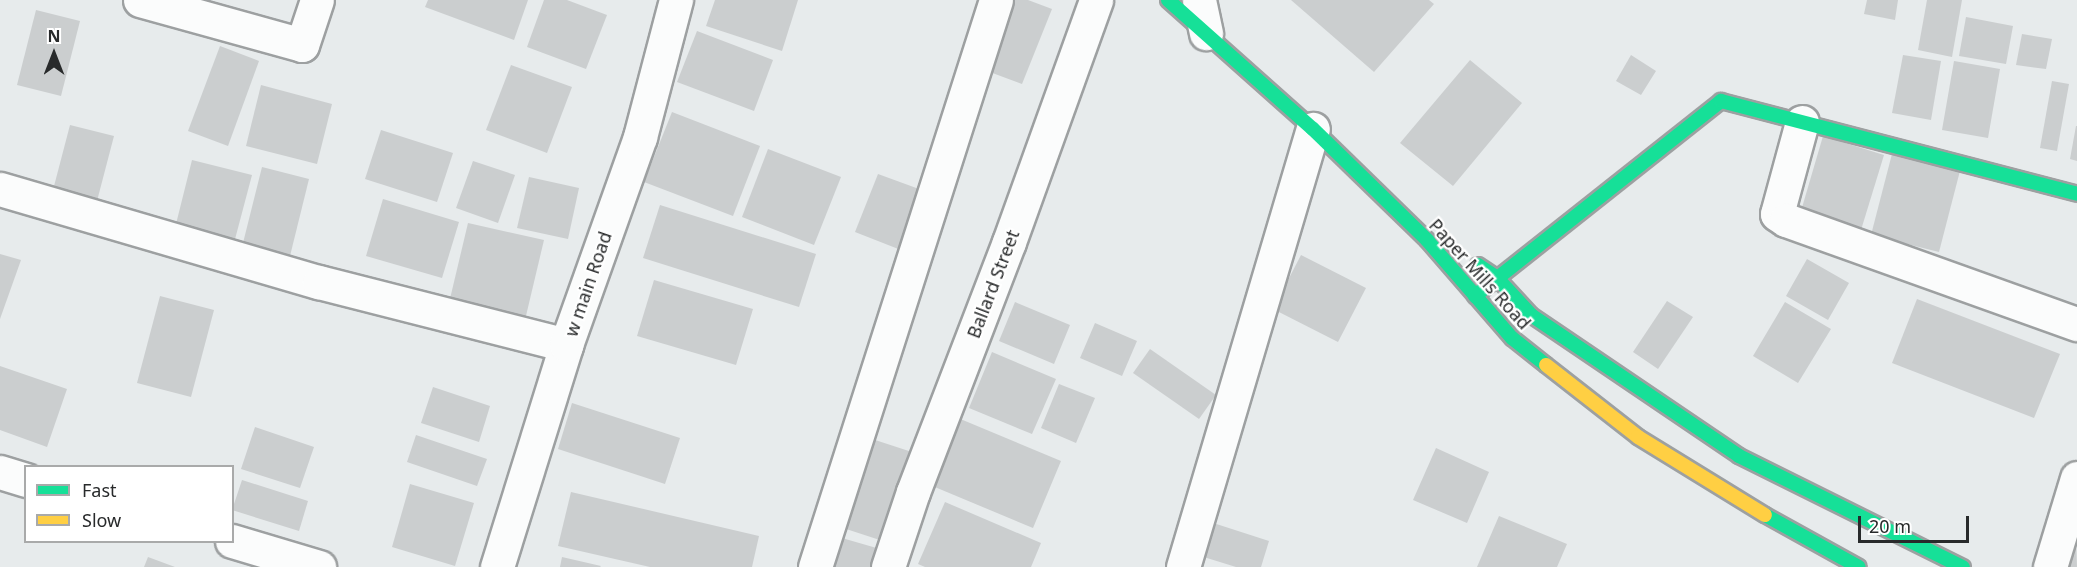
<!DOCTYPE html>
<html>
<head>
<meta charset="utf-8">
<style>
  body { margin:0 }
  #map { position:relative; width:2077px; height:567px; overflow:hidden; background:#e7ebec; font-family:"Noto Sans",sans-serif }
  div>[style] { position:absolute }
  [style*='--x'] { left:calc(var(--x)*1px); top:calc(var(--y)*1px); width:calc(var(--w)*1px); rotate:calc(var(--a)*1deg) }
  .building>* { inset:0; background:#cbcecf }
  .roads { filter:drop-shadow(2px 0 #9da0a1) drop-shadow(-2px 0 #9da0a1) drop-shadow(0 2px #9da0a1) drop-shadow(0 -2px #9da0a1) }
  .street>* { height:33px; margin:-16.5px; padding:0 16.5px; transform-origin:16.5px; border-radius:16.5px; background:#fbfcfc }
  .fast>* { height:14px; margin:-7px; padding:0 7px; transform-origin:7px; border-radius:7px; background:#16e098 }
  .slow>* { height:14px; margin:-7px; padding:0 7px; transform-origin:7px; border-radius:7px; background:#ffcf43 }
  span { translate:-50% -50%; white-space:nowrap; text-align:center; line-height:1.15; -webkit-text-stroke:4.5px #fff; paint-order:stroke }
  .street-label { font-size:18px; color:#282a2b }
  .legend { position:absolute; left:24px; top:465px; width:210px; height:78px; box-sizing:border-box; background:#fff; border:2px solid #a9aaaa; margin:0; padding:8px 10px; list-style:none; font-size:18px; color:#282a2b }
  .legend li { display:flex; align-items:center; gap:12px; height:30px }
  .legend b { width:30px; border:2px solid #a9aaaa }
  .north { position:absolute; left:24px; top:24px; width:60px; height:60px; -webkit-text-stroke:4px #fff; paint-order:stroke; rotate:0deg; font-size:16px; font-weight:700; line-height:24px; text-align:center; color:#282a2b }
  .north::after { content:''; display:block; margin:auto; width:21px; height:27px; background:#282a2b; clip-path:polygon(50% 0,100% 100%,50% 72%,0 100%) }
  .scale { position:absolute; left:1858px; top:516px; width:111px; height:27px; box-sizing:border-box; border:3px solid #282a2b; border-top:0; padding-left:8px; font-size:18px; line-height:21px; white-space:nowrap; color:#282a2b; -webkit-text-stroke:4px #fff; paint-order:stroke }
</style>
</head>
<body>
<div id="map">
  <div class="building">
    <div style="clip-path:polygon(428px 0,528px 0,514px 40px,425px 7px)"></div>
    <div style="clip-path:polygon(544px 0,567px 0,607px 15px,586px 69px,527px 47px)"></div>
    <div style="clip-path:polygon(715px 0,798px 0,782px 51px,706px 26px)"></div>
    <div style="clip-path:polygon(1005px 0,1028px 0,1052px 9px,1022px 84px,979px 68px)"></div>
    <div style="clip-path:polygon(1291px 0,1429px 0,1434px 4px,1374px 72px)"></div>
    <div style="clip-path:polygon(1867px 0,1898px 0,1895px 20px,1864px 14px)"></div>
    <div style="clip-path:polygon(1927px 0,1962px 0,1952px 57px,1918px 50px)"></div>
    <div style="clip-path:polygon(36px 10px,80px 21px,61px 96px,17px 85px)"></div>
    <div style="clip-path:polygon(1966px 17px,2013px 26px,2006px 64px,1959px 56px)"></div>
    <div style="clip-path:polygon(697px 31px,773px 60px,754px 111px,677px 82px)"></div>
    <div style="clip-path:polygon(2022px 34px,2052px 39px,2046px 69px,2016px 65px)"></div>
    <div style="clip-path:polygon(220px 46px,259px 61px,228px 146px,188px 131px)"></div>
    <div style="clip-path:polygon(1631px 55px,1656px 71px,1641px 95px,1616px 81px)"></div>
    <div style="clip-path:polygon(1903px 55px,1941px 61px,1931px 120px,1892px 113px)"></div>
    <div style="clip-path:polygon(1470px 60px,1522px 103px,1453px 186px,1400px 143px)"></div>
    <div style="clip-path:polygon(1954px 61px,2000px 69px,1988px 138px,1942px 130px)"></div>
    <div style="clip-path:polygon(511px 65px,572px 87px,547px 153px,486px 130px)"></div>
    <div style="clip-path:polygon(2052px 81px,2069px 84px,2057px 151px,2040px 148px)"></div>
    <div style="clip-path:polygon(261px 85px,332px 104px,317px 164px,246px 146px)"></div>
    <div style="clip-path:polygon(672px 112px,760px 146px,733px 216px,644px 182px)"></div>
    <div style="clip-path:polygon(70px 125px,114px 136px,97px 201px,53px 190px)"></div>
    <div style="clip-path:polygon(2076px 126px,2077px 126px,2077px 161px,2070px 159px)"></div>
    <div style="clip-path:polygon(381px 130px,453px 153px,437px 202px,365px 179px)"></div>
    <div style="clip-path:polygon(1823px 136px,1884px 155px,1861px 230px,1801px 211px)"></div>
    <div style="clip-path:polygon(768px 149px,841px 177px,814px 245px,742px 217px)"></div>
    <div style="clip-path:polygon(1893px 150px,1961px 167px,1939px 252px,1871px 235px)"></div>
    <div style="clip-path:polygon(192px 160px,252px 175px,234px 243px,175px 228px)"></div>
    <div style="clip-path:polygon(473px 161px,515px 175px,498px 223px,456px 208px)"></div>
    <div style="clip-path:polygon(262px 167px,309px 179px,290px 256px,243px 243px)"></div>
    <div style="clip-path:polygon(878px 174px,930px 193px,906px 252px,855px 232px)"></div>
    <div style="clip-path:polygon(529px 177px,579px 188px,568px 239px,517px 228px)"></div>
    <div style="clip-path:polygon(383px 199px,459px 222px,442px 278px,366px 256px)"></div>
    <div style="clip-path:polygon(660px 205px,816px 254px,799px 307px,643px 258px)"></div>
    <div style="clip-path:polygon(468px 223px,544px 240px,525px 320px,449px 303px)"></div>
    <div style="clip-path:polygon(0 254px,21px 260px,0 319px)"></div>
    <div style="clip-path:polygon(1301px 255px,1366px 288px,1338px 342px,1273px 309px)"></div>
    <div style="clip-path:polygon(1807px 259px,1849px 283px,1828px 320px,1786px 296px)"></div>
    <div style="clip-path:polygon(654px 280px,753px 309px,736px 365px,637px 336px)"></div>
    <div style="clip-path:polygon(160px 296px,214px 310px,191px 397px,137px 383px)"></div>
    <div style="clip-path:polygon(1917px 299px,2060px 354px,2034px 418px,1892px 363px)"></div>
    <div style="clip-path:polygon(1667px 301px,1693px 317px,1658px 369px,1633px 352px)"></div>
    <div style="clip-path:polygon(1015px 302px,1070px 325px,1054px 364px,999px 341px)"></div>
    <div style="clip-path:polygon(1785px 302px,1831px 329px,1798px 383px,1753px 356px)"></div>
    <div style="clip-path:polygon(1095px 323px,1137px 341px,1122px 376px,1080px 358px)"></div>
    <div style="clip-path:polygon(1150px 349px,1216px 395px,1199px 419px,1133px 373px)"></div>
    <div style="clip-path:polygon(992px 352px,1056px 379px,1032px 434px,969px 408px)"></div>
    <div style="clip-path:polygon(0 366px,67px 389px,47px 447px,0 430px)"></div>
    <div style="clip-path:polygon(1059px 384px,1095px 398px,1076px 443px,1041px 428px)"></div>
    <div style="clip-path:polygon(433px 387px,490px 406px,479px 442px,421px 423px)"></div>
    <div style="clip-path:polygon(572px 403px,680px 438px,665px 484px,558px 449px)"></div>
    <div style="clip-path:polygon(958px 418px,1061px 461px,1033px 528px,930px 485px)"></div>
    <div style="clip-path:polygon(255px 427px,314px 447px,300px 488px,241px 469px)"></div>
    <div style="clip-path:polygon(416px 435px,487px 459px,477px 486px,407px 462px)"></div>
    <div style="clip-path:polygon(869px 438px,918px 454px,889px 543px,840px 527px)"></div>
    <div style="clip-path:polygon(1436px 448px,1489px 472px,1467px 523px,1413px 500px)"></div>
    <div style="clip-path:polygon(242px 480px,308px 501px,299px 531px,232px 510px)"></div>
    <div style="clip-path:polygon(410px 484px,474px 503px,455px 566px,392px 547px)"></div>
    <div style="clip-path:polygon(571px 492px,759px 536px,752px 567px,650px 567px,558px 546px)"></div>
    <div style="clip-path:polygon(945px 502px,1041px 543px,1031px 567px,925px 567px,918px 564px)"></div>
    <div style="clip-path:polygon(1499px 516px,1567px 544px,1557px 567px,1477px 567px)"></div>
    <div style="clip-path:polygon(1204px 520px,1269px 541px,1261px 567px,1236px 567px,1194px 554px)"></div>
    <div style="clip-path:polygon(835px 536px,880px 549px,875px 567px,827px 567px)"></div>
    <div style="clip-path:polygon(2076px 539px,2077px 567px,2069px 567px)"></div>
    <div style="clip-path:polygon(148px 557px,175px 567px,144px 567px)"></div>
    <div style="clip-path:polygon(562px 557px,601px 566px,600px 567px,560px 567px)"></div>
  </div>
  <div class="roads">
    <div class="street">
      <div style="--x:140;--y:0;--w:168;--a:15.5"></div>
      <div style="--x:302;--y:45;--w:47;--a:-71.6"></div>
      <div style="--x:1199;--y:0;--w:34;--a:78"></div>
      <div style="--x:1802;--y:122;--w:95;--a:105.2"></div>
      <div style="--x:1777;--y:214;--w:11;--a:34"></div>
      <div style="--x:1786;--y:220;--w:309;--a:19.7"></div>
      <div style="--x:0;--y:189;--w:332;--a:16.3"></div>
      <div style="--x:319;--y:282;--w:255;--a:14.3"></div>
      <div style="--x:0;--y:472;--w:27;--a:17"></div>
      <div style="--x:232;--y:541;--w:91;--a:16.6"></div>
      <div style="--x:497;--y:567;--w:232;--a:-72.7"></div>
      <div style="--x:566;--y:345;--w:221;--a:-70.4"></div>
      <div style="--x:640;--y:137;--w:142;--a:-75.3"></div>
      <div style="--x:815;--y:567;--w:595;--a:-72.3"></div>
      <div style="--x:888;--y:567;--w:79;--a:-71.6"></div>
      <div style="--x:913;--y:492;--w:268;--a:-69"></div>
      <div style="--x:1009;--y:242;--w:257;--a:-70.2"></div>
      <div style="--x:1183;--y:567;--w:457;--a:-73.5"></div>
      <div style="--x:2050;--y:567;--w:93;--a:-73.1"></div>
    </div>
    <div class="fast">
      <div style="--x:1168;--y:0;--w:194;--a:41.7"></div>
      <div style="--x:1313;--y:129;--w:159;--a:44.2"></div>
      <div style="--x:1427;--y:240;--w:130;--a:49.1"></div>
      <div style="--x:1512;--y:338;--w:43;--a:38.5"></div>
      <div style="--x:1478;--y:265;--w:23;--a:34"></div>
      <div style="--x:1497;--y:278;--w:50;--a:47.4"></div>
      <div style="--x:1531;--y:315;--w:251;--a:34.1"></div>
      <div style="--x:1739;--y:456;--w:250;--a:26.4"></div>
      <div style="--x:1475;--y:296;--w:314;--a:-38.4"></div>
      <div style="--x:1721;--y:101;--w:368;--a:14.6"></div>
      <div style="--x:1765;--y:515;--w:107;--a:29"></div>
    </div>
    <div class="slow">
      <div style="--x:1546;--y:365;--w:117;--a:38"></div>
      <div style="--x:1638;--y:437;--w:149;--a:31.6"></div>
    </div>
  </div>
  <div class="street-label">
    <span style="left:1480px;top:274px;rotate:48deg">Paper Mills Road</span>
    <span style="left:588px;top:284px;rotate:-71deg">w main Road</span>
    <span style="left:993px;top:284px;rotate:-69deg">Ballard Street</span>
  </div>
  <ul class="legend">
  <li><b style="height:8px;background:#16e098"></b>Fast</li>
  <li><b style="height:8px;background:#ffcf43"></b>Slow</li>
  </ul>
  <div class="north">N</div>
  <div class="scale">20 m</div>
</div>
</body>
</html>
